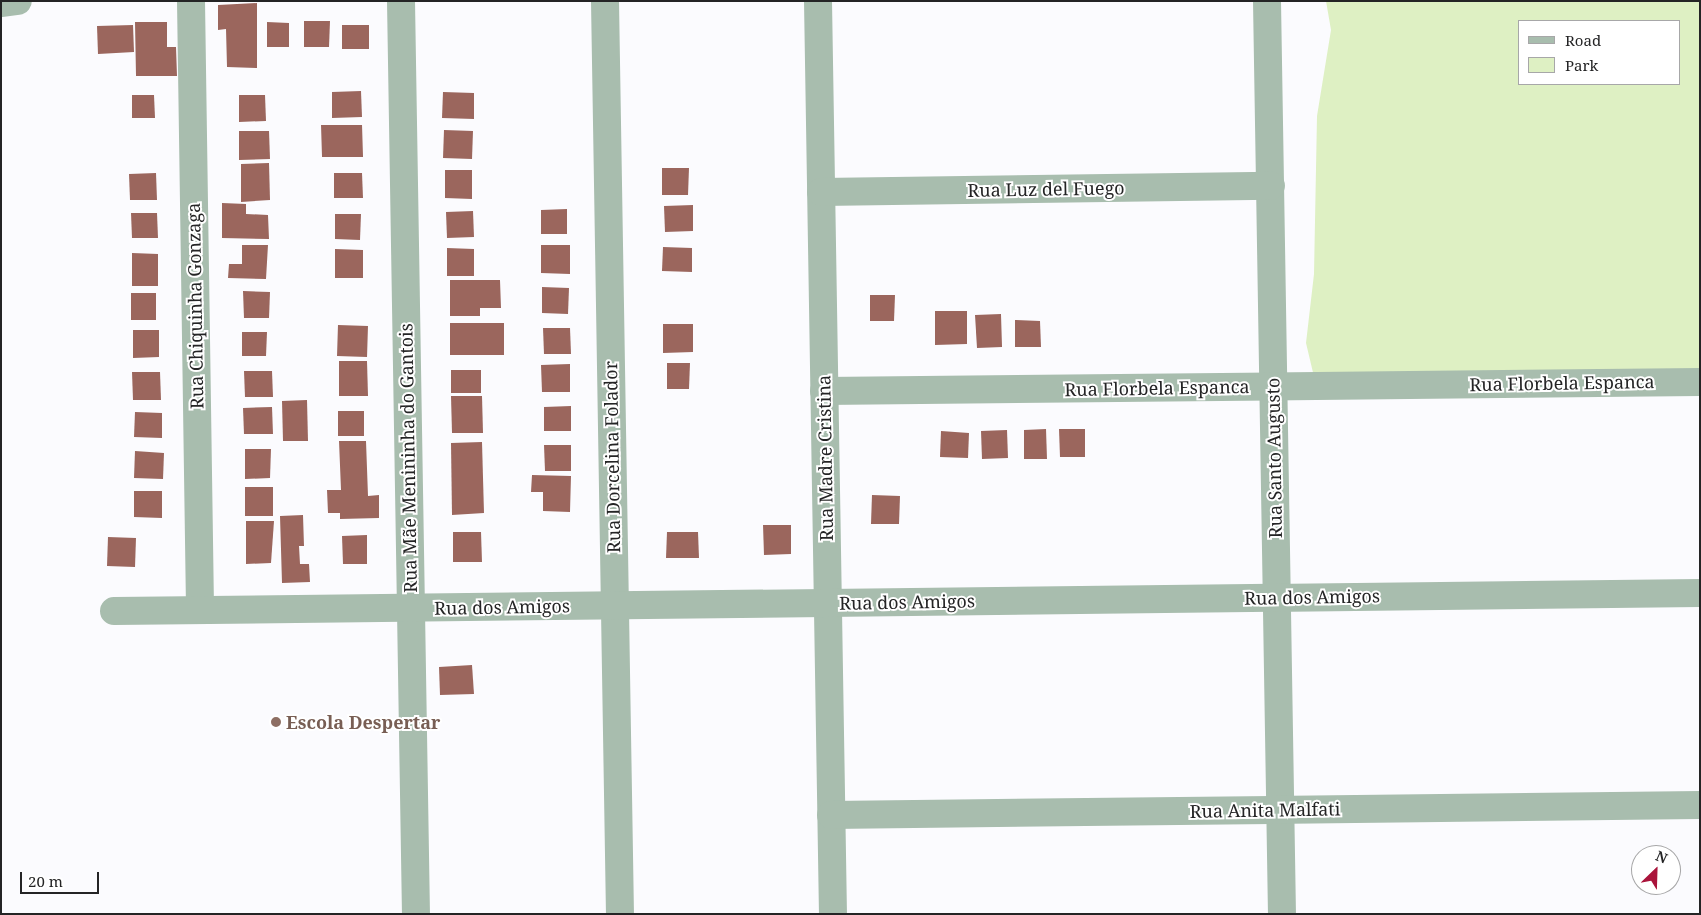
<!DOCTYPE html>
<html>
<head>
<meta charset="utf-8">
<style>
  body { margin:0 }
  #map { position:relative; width:1701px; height:915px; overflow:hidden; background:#fbfbfe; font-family:"Noto Serif",serif }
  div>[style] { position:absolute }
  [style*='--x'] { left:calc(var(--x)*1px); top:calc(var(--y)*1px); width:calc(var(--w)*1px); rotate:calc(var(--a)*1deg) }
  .green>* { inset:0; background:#def0c3 }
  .building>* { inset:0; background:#9b665d }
  .minor>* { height:28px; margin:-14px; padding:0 14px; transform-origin:14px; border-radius:14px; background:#a8bdae }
  .dots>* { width:14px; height:14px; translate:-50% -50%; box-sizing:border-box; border:2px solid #fff; border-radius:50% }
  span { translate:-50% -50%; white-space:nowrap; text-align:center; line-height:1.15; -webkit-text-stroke:4px #fff; paint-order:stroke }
  .street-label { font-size:18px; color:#242425 }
  .education-label { font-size:18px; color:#785e54; font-weight:700 }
  .left { translate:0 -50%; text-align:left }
  .frame { position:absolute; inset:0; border:2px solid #242425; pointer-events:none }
  .legend { position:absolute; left:1518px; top:20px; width:162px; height:65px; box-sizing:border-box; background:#fff; border:1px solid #a7a7a8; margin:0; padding:6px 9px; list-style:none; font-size:15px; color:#242425 }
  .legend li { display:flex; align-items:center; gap:10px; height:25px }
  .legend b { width:25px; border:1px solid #a7a7a8 }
  .north { position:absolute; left:1631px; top:845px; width:50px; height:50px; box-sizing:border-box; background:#fff; border:1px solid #a7a7a8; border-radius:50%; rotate:24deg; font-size:14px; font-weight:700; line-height:20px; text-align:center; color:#242425 }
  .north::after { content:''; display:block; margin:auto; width:18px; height:22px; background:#aa143b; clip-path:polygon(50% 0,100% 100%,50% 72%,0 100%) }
  .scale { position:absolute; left:20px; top:872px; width:79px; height:22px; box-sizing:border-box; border:2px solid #242425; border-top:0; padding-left:6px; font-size:15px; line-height:18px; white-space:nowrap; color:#242425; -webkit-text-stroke:4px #fff; paint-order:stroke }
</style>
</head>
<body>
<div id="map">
  <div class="green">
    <div style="clip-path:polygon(evenodd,1326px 1px,1700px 1px,1700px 373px,1315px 381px,1306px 343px,1314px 274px,1317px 116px,1331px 30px,1326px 1px,1520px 21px,1680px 21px,1680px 84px,1520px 84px,1520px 21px)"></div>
  </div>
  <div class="building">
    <div style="clip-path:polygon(257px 3px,257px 68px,227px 67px,226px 29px,218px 30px,218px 5px)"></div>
    <div style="clip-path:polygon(304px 21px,330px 21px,329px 47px,304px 47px)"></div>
    <div style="clip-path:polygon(135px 22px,167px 22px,167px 47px,176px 47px,177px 76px,136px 76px)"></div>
    <div style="clip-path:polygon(267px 22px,289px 23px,289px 47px,267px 47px)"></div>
    <div style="clip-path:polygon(133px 25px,134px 52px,98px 54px,97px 26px)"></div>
    <div style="clip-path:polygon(342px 25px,369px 25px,369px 49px,342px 49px)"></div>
    <div style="clip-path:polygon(361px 91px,362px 117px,332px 118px,332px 92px)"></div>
    <div style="clip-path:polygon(443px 92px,474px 93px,474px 119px,442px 118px)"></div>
    <div style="clip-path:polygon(132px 95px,154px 95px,155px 118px,132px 118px)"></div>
    <div style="clip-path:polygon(239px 95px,265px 95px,266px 121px,239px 122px)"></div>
    <div style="clip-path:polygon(321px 125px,362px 125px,363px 157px,322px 157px)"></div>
    <div style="clip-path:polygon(444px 130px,473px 131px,472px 159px,443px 158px)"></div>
    <div style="clip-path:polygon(239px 131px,269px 131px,270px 159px,239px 160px)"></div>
    <div style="clip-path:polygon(269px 163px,270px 200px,241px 202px,241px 164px)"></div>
    <div style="clip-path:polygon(662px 168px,689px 168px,688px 195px,662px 195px)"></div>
    <div style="clip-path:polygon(445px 170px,472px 170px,472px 199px,445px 198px)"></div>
    <div style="clip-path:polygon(156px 173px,157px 200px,130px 200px,129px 174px)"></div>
    <div style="clip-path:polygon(334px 173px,362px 173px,363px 198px,334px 198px)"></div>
    <div style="clip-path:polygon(222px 203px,246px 204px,246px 214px,268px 215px,269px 239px,222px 238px)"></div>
    <div style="clip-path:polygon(693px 205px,693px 231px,665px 232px,664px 206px)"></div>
    <div style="clip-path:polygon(567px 209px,567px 234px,541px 234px,541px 210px)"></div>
    <div style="clip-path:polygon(473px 211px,474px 237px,447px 238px,446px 212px)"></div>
    <div style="clip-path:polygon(131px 213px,157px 213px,158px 238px,132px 238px)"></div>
    <div style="clip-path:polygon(335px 214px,361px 214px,360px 240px,335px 239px)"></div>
    <div style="clip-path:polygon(242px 245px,268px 245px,266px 279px,228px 278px,229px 264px,242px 264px)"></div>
    <div style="clip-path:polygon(541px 245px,570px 245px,570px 274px,541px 273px)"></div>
    <div style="clip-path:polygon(663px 247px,692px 248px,692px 272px,662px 271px)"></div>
    <div style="clip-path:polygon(447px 248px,474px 249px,474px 276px,447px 276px)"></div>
    <div style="clip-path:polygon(335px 249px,363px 250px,363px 278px,335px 278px)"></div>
    <div style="clip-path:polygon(132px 253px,158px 254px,158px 286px,132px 286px)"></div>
    <div style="clip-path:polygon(450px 280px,500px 280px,501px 308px,480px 308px,480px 316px,450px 316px)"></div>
    <div style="clip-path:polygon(542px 287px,569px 288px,568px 314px,542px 313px)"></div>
    <div style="clip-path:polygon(243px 291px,270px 292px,269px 318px,244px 318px)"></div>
    <div style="clip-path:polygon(131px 293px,156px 293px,156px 320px,131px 320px)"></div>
    <div style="clip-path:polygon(870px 295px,895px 295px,894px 321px,870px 321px)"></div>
    <div style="clip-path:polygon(935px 311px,967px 311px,967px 344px,935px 345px)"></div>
    <div style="clip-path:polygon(1001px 314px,1002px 347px,977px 348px,975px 315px)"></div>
    <div style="clip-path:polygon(1015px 320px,1040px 321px,1041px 347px,1015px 347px)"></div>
    <div style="clip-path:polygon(450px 323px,504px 323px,504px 355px,450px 355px)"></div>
    <div style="clip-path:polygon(663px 324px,693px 324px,693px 352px,663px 353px)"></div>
    <div style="clip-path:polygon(338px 325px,368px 326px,367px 357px,337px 356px)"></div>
    <div style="clip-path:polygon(543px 328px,570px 328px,571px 354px,544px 354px)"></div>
    <div style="clip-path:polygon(133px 330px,159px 330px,159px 357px,133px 358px)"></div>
    <div style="clip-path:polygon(242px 332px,267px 332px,266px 356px,242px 356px)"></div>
    <div style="clip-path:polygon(339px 361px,367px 361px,368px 396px,339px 396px)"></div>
    <div style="clip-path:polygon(667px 363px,690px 363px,689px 389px,667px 389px)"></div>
    <div style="clip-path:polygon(570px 364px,570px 392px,542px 392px,541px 365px)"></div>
    <div style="clip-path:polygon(451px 370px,481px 370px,481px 393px,451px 393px)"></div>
    <div style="clip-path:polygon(244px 371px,272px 371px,273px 397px,245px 397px)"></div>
    <div style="clip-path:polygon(132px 372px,160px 372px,161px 400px,133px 400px)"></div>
    <div style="clip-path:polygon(451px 396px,482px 396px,483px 433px,452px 433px)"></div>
    <div style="clip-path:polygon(307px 400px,308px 441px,283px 441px,282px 401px)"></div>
    <div style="clip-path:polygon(571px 406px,571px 431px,544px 431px,544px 407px)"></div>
    <div style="clip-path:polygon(272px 407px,273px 434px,244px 434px,243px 408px)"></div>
    <div style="clip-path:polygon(338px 411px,364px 411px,364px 436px,338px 436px)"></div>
    <div style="clip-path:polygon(135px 412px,162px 413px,162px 438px,134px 437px)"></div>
    <div style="clip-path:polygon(1046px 429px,1047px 459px,1024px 459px,1024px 430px)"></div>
    <div style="clip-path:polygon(1059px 429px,1085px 429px,1085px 457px,1060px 457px)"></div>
    <div style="clip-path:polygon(1007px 430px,1008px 458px,982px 459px,981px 431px)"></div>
    <div style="clip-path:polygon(941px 431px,969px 433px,968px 458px,940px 457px)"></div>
    <div style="clip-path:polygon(339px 441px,366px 441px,368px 496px,379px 495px,379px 518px,340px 519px,340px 513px,328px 513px,327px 490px,341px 490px)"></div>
    <div style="clip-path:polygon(482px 442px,484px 513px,452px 515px,451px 443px)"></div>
    <div style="clip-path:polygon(544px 445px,571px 445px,571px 471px,545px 471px)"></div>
    <div style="clip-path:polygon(245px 449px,271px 449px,270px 478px,245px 479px)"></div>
    <div style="clip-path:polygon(135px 451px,164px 453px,163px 479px,134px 478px)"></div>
    <div style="clip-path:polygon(532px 475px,571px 476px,570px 512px,543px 511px,543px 492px,531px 492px)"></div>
    <div style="clip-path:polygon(245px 487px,273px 487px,273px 516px,245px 516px)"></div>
    <div style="clip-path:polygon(134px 491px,162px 491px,162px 518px,134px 517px)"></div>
    <div style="clip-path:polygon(872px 495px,900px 496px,899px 524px,871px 524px)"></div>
    <div style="clip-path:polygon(303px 515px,304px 546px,299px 546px,300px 564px,309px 564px,310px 582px,282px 583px,280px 516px)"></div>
    <div style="clip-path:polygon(246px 521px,274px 521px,271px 563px,246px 564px)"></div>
    <div style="clip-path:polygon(763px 525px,791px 525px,791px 554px,764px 555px)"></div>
    <div style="clip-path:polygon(453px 532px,481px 532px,482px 562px,453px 562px)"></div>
    <div style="clip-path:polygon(667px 532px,698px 532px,699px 558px,666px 558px)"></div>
    <div style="clip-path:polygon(367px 535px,367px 564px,343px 564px,342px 536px)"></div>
    <div style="clip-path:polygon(108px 537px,136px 538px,135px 567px,107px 566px)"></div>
    <div style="clip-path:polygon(472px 665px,474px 694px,440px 695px,439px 667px)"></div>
  </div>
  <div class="minor">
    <div style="--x:191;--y:1;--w:609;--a:89.15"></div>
    <div style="--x:401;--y:1;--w:913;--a:89.06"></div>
    <div style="--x:605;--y:1;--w:913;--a:89.06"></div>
    <div style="--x:818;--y:1;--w:913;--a:89.06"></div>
    <div style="--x:1267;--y:1;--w:913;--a:89.06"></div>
    <div style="--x:1;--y:3;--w:17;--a:-7"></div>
    <div style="--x:821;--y:192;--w:450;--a:-0.8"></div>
    <div style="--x:824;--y:391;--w:876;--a:-0.59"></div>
    <div style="--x:114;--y:611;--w:1586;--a:-0.65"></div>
    <div style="--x:831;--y:815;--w:869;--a:-0.66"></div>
  </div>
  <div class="dots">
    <div style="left:276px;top:722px;background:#8d6e63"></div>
  </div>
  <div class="street-label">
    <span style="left:1046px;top:189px;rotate:-1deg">Rua Luz del Fuego</span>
    <span style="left:195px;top:306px;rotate:-91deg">Rua Chiquinha Gonzaga</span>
    <span style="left:1562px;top:383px;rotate:-1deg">Rua Florbela Espanca</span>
    <span style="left:1157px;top:388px;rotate:-1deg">Rua Florbela Espanca</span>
    <span style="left:612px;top:457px;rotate:-91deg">Rua Dorcelina Folador</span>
    <span style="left:408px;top:458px;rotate:-91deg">Rua Mãe Menininha do Gantois</span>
    <span style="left:825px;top:458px;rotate:-91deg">Rua Madre Cristina</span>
    <span style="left:1274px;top:458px;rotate:-91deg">Rua Santo Augusto</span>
    <span style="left:1312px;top:597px;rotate:-1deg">Rua dos Amigos</span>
    <span style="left:907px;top:602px;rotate:-1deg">Rua dos Amigos</span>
    <span style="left:502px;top:607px;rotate:-1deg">Rua dos Amigos</span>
    <span style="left:1265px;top:810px;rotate:-1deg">Rua Anita Malfati</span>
  </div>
  <div class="education-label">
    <span class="left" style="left:286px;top:722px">Escola Despertar</span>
  </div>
  <div class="frame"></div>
  <ul class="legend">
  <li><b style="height:6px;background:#a8bdae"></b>Road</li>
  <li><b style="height:14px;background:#def0c3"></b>Park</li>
  </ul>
  <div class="north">N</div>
  <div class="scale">20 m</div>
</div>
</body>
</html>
